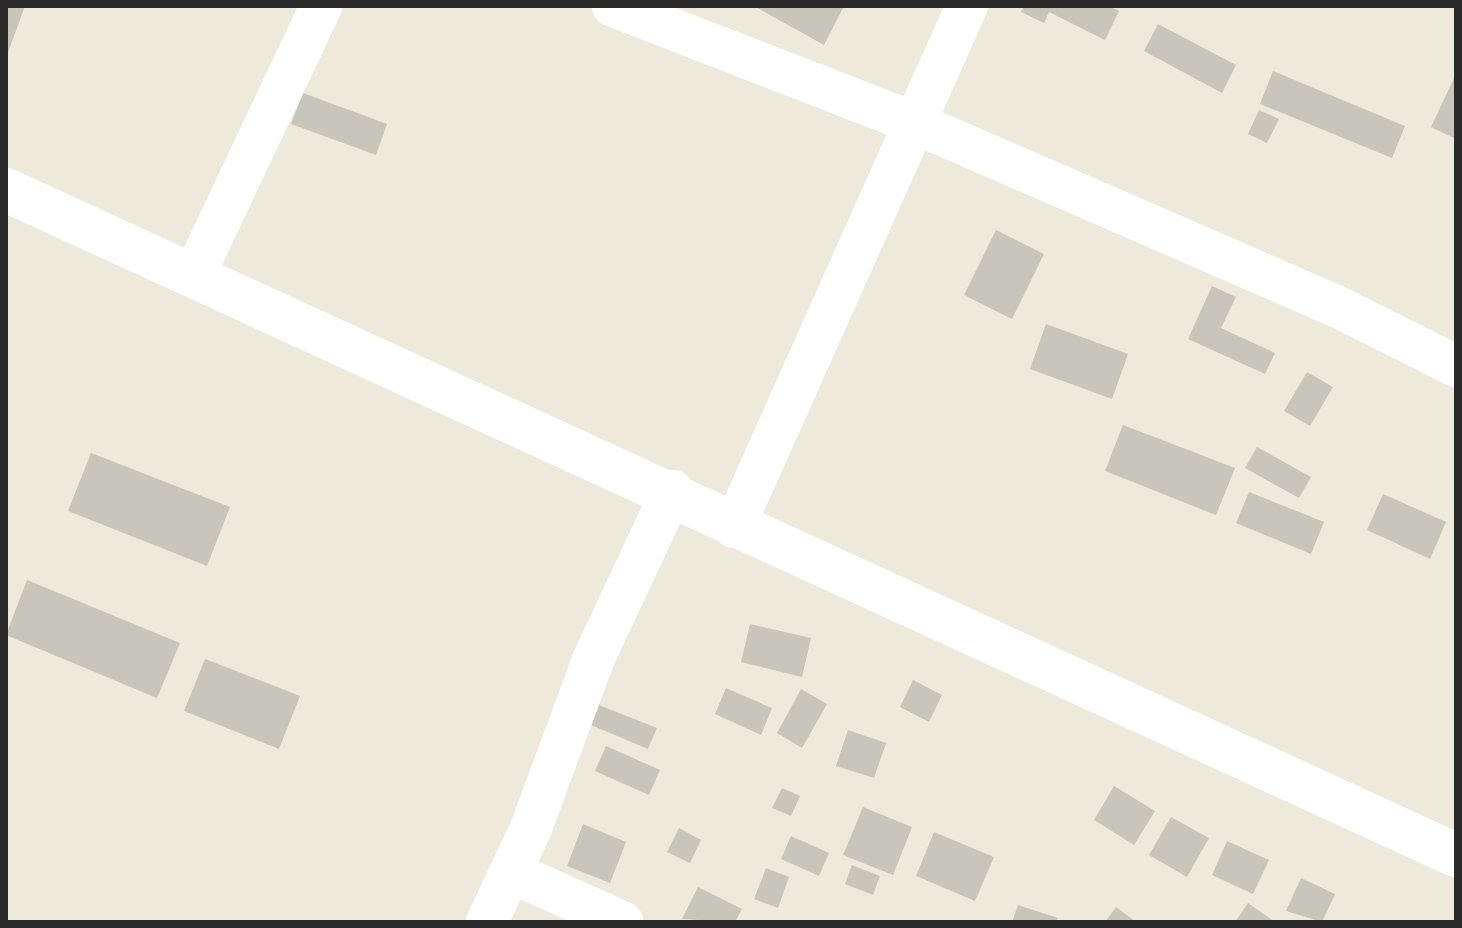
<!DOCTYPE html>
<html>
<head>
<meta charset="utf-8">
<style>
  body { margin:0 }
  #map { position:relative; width:1462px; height:928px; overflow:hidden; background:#ede9db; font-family:Cabin,sans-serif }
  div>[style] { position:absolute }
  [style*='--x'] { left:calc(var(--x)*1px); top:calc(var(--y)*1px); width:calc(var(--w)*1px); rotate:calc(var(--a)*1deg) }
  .building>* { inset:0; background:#c8c5ba }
  .minor>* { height:42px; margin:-21px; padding:0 21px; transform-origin:21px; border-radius:21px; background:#fff }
  .tertiary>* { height:44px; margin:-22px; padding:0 22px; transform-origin:22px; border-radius:22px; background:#fff }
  span { translate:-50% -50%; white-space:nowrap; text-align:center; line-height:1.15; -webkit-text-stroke:6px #fff; paint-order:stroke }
  .frame { position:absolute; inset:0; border:8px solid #2a2a2a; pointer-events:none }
</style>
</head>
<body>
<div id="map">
  <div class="building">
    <div style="clip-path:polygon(6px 6px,25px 6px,6px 58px)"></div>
    <div style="clip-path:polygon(754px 6px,844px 6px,824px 45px)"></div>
    <div style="clip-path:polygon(1024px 6px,1109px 6px,1119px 11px,1105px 40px,1049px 12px,1044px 23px,1021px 12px)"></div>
    <div style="clip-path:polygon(1158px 24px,1236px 65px,1222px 93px,1144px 51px)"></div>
    <div style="clip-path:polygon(1273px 71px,1405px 126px,1392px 158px,1260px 104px)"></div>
    <div style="clip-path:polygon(1456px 74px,1456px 139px,1431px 127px)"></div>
    <div style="clip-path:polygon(303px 93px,387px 124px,376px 155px,291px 124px)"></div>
    <div style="clip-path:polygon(1259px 110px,1279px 119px,1267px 143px,1248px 134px)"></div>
    <div style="clip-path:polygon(996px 230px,1044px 254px,1012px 319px,964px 295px)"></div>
    <div style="clip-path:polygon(1212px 286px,1236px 297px,1221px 328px,1275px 353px,1265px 374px,1188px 339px)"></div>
    <div style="clip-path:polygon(1046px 324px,1128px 354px,1112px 399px,1030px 369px)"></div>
    <div style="clip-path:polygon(1307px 372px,1333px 387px,1310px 426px,1284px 411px)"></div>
    <div style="clip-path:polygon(1123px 425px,1235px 468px,1216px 515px,1105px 471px)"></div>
    <div style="clip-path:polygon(1257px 447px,1311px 477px,1299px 498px,1245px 468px)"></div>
    <div style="clip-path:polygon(91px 453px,230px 507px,207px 566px,68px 511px)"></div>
    <div style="clip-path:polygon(1249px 492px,1324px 522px,1311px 554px,1236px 523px)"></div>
    <div style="clip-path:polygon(1383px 494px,1446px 522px,1430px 559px,1367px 530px)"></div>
    <div style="clip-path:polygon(27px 580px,180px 643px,157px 698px,6px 635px)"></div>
    <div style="clip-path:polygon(750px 624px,811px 638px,802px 677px,741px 662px)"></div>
    <div style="clip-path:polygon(205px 659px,300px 696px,279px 749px,184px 711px)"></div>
    <div style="clip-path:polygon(913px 680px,942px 695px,929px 722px,900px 707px)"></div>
    <div style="clip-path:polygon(726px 688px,772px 708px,761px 735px,715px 714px)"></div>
    <div style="clip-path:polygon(801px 689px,827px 704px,802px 748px,777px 733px)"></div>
    <div style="clip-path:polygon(599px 705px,657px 728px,648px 749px,591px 725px)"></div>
    <div style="clip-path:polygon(848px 730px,886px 743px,874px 778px,836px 766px)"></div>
    <div style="clip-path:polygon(606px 746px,660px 770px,649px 795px,595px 771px)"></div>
    <div style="clip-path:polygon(1114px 786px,1155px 811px,1134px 845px,1094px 820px)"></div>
    <div style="clip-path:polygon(782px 788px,800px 796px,791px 816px,772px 808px)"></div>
    <div style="clip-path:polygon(863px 807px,912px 827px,893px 875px,843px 855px)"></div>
    <div style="clip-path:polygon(1171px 817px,1209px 838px,1187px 877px,1149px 855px)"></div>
    <div style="clip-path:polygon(583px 824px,626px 842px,610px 883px,567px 866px)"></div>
    <div style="clip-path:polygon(679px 828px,701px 840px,690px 863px,667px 852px)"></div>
    <div style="clip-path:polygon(934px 832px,994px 857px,975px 901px,916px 876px)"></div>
    <div style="clip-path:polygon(791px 836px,829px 853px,819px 876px,781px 859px)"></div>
    <div style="clip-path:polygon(1227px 841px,1269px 860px,1253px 894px,1212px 875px)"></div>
    <div style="clip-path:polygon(852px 865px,880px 876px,873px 895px,845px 884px)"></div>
    <div style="clip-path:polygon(766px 868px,789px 877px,778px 908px,754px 899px)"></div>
    <div style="clip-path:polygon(1301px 878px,1335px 894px,1322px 922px,1286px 911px)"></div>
    <div style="clip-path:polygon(698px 887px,742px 909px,735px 922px,682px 919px)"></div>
    <div style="clip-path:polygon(1248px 903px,1272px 920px,1270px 922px,1235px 922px)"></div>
    <div style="clip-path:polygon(1018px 905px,1058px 918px,1056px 922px,1012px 922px)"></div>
    <div style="clip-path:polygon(1116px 907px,1136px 922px,1105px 922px)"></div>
  </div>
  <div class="minor">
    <div style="--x:613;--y:6;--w:324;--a:21.2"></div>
    <div style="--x:915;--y:123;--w:455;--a:23.5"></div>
    <div style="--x:1332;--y:304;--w:139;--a:26.6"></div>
    <div style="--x:196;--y:271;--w:293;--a:-64.7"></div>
    <div style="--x:734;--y:527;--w:571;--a:-65.91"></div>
    <div style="--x:513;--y:873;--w:120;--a:24.2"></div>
    <div style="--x:487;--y:922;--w:104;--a:-64.9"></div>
    <div style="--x:531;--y:828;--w:179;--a:-69.7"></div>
    <div style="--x:593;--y:660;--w:187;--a:-64.9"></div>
  </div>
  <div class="tertiary">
    <div style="--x:6;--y:190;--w:1595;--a:24.64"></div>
  </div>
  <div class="frame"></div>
</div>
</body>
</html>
